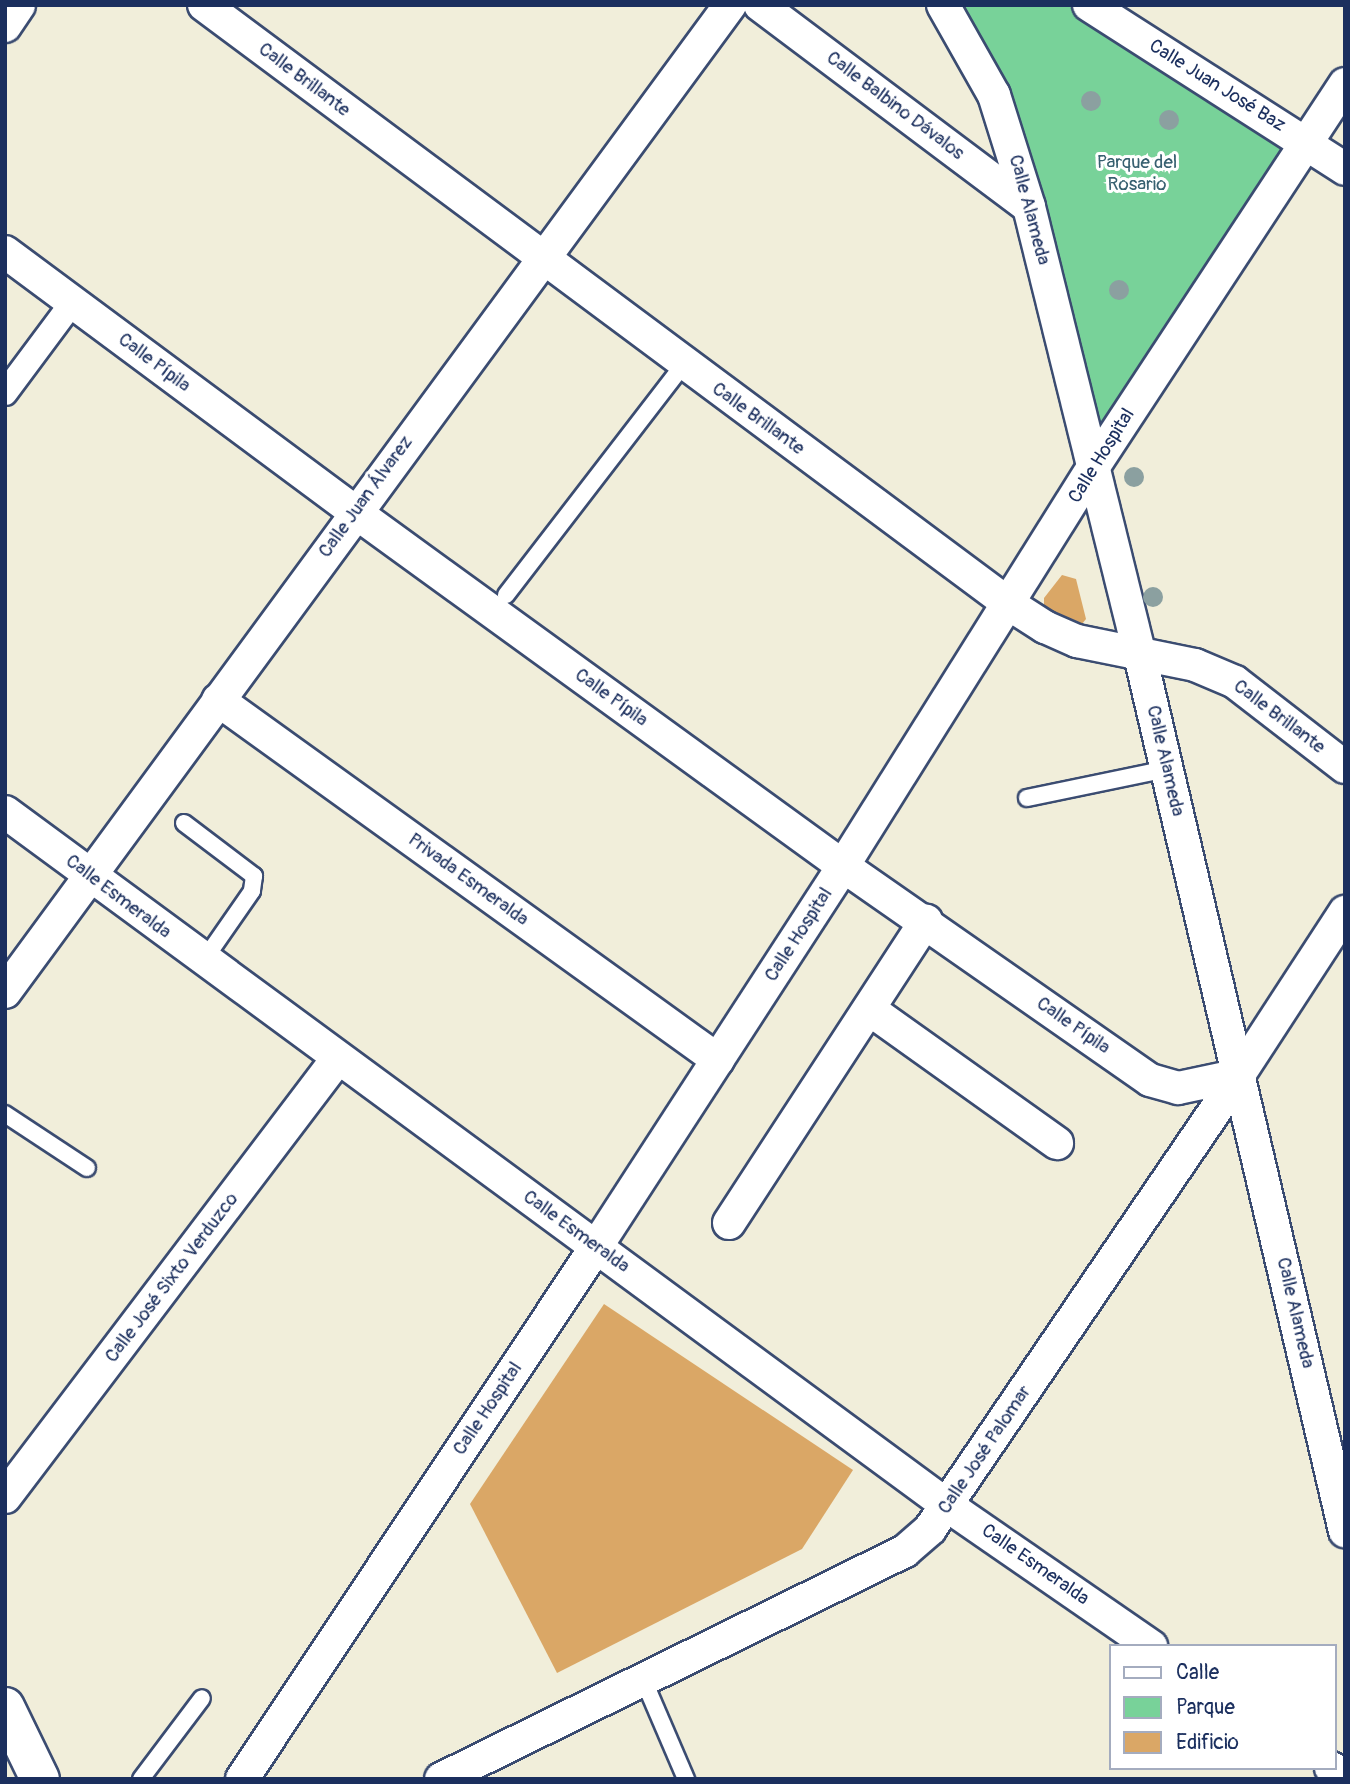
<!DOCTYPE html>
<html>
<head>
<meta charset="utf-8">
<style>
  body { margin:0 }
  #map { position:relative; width:1350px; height:1784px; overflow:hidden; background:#f1eeda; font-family:Pangolin,sans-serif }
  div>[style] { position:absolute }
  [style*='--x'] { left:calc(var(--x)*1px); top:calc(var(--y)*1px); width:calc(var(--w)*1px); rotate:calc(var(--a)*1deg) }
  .green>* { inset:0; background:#78d299 }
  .building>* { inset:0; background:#daa766 }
  .roads { filter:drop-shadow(2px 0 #3b4c71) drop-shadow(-2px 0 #3b4c71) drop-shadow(0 2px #3b4c71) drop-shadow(0 -2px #3b4c71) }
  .service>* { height:16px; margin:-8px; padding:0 8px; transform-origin:8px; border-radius:8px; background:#fff }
  .pedestrian>* { height:24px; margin:-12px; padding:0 12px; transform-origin:12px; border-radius:12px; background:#fff }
  .minor>* { height:32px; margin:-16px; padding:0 16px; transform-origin:16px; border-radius:16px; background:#fff }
  .primary>* { height:38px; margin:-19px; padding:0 19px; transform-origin:19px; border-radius:19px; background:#fff }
  .trees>* { width:20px; height:20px; margin:-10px; border-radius:50%; background:#8ba0a0 }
  span { translate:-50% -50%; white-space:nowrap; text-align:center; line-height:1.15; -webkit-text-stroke:6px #fff; paint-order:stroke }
  .street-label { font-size:19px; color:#1b2f5e }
  .park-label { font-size:19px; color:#376070 }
  .frame { position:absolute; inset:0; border:7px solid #1b2f5e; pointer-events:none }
  .legend { position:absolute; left:1109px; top:1644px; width:228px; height:126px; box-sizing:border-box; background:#fff; border:2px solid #a4acbf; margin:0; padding:9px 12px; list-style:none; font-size:21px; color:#1b2f5e }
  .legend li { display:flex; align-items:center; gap:14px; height:35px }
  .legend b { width:35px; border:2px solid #a4acbf }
</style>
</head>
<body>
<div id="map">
  <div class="green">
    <div style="clip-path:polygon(952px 5px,1069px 5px,1290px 140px,1102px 427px,1027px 185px)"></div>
  </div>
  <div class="building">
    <div style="clip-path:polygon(1062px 575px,1076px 579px,1086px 619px,1077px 630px,1044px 613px,1044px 598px)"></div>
    <div style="clip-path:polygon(604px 1304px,853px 1470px,802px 1549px,557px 1673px,470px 1504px)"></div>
  </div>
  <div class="roads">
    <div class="service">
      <div style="--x:506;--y:595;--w:292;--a:-52.4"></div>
      <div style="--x:1027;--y:798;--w:143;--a:-11.7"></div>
      <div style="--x:184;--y:823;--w:88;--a:37.1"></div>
      <div style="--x:254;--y:876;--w:15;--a:98"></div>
      <div style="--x:252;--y:891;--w:84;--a:124.8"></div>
      <div style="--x:5;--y:1114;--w:98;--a:33.4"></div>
      <div style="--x:644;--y:1681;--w:107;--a:66.8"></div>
      <div style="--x:141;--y:1779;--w:101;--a:-53"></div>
    </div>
    <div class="pedestrian">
      <div style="--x:5;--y:393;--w:112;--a:-53.3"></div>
    </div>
    <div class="minor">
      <div style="--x:204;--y:5;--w:1003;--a:36.65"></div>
      <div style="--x:1009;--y:604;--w:43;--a:32.6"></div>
      <div style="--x:1045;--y:627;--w:35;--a:24"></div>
      <div style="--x:1077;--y:641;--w:120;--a:11.5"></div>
      <div style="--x:1195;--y:665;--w:43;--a:23"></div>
      <div style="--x:1235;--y:682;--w:139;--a:37.7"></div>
      <div style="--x:760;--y:5;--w:336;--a:36.9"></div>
      <div style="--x:943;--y:5;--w:103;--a:60.5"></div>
      <div style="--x:994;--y:95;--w:117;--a:72.6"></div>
      <div style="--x:1029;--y:207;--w:462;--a:76.1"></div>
      <div style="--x:1140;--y:655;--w:900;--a:76.83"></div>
      <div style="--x:1089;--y:5;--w:304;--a:32.6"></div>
      <div style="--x:5;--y:26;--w:25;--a:-56"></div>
      <div style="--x:5;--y:252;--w:436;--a:36.6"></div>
      <div style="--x:355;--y:512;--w:603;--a:35.96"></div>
      <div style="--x:843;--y:866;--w:374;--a:34.9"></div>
      <div style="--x:1150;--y:1080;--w:29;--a:16"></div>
      <div style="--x:1178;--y:1088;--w:62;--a:-12"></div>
      <div style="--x:218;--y:700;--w:616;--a:35.75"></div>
      <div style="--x:5;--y:812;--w:1171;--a:36.35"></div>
      <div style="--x:948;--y:1506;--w:247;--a:34.6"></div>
      <div style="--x:5;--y:992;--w:1225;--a:-53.7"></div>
      <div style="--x:869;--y:1009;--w:231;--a:35.5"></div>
      <div style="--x:729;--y:1223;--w:361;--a:-56.9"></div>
      <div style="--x:5;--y:1497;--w:551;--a:-52.82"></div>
      <div style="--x:1331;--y:1768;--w:16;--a:27"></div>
      <div style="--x:242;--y:1779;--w:639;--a:-56.36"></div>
      <div style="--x:596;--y:1247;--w:454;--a:-57"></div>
      <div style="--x:843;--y:866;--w:472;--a:-57.9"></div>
      <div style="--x:1094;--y:466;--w:457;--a:-56.7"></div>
      <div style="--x:441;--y:1779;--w:517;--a:-26.17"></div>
      <div style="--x:905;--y:1551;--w:33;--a:-41"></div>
      <div style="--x:930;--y:1529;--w:524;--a:-55.73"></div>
      <div style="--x:1225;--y:1096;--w:220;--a:-56.9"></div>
    </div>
    <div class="primary">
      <div style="--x:5;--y:1707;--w:80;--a:64.1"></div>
    </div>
  </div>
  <div class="trees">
    <div style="left:1091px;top:101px"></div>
    <div style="left:1169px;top:120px"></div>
    <div style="left:1119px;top:290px"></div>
    <div style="left:1134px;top:477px"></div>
    <div style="left:1153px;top:597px"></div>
  </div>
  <div class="street-label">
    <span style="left:304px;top:80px;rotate:37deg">Calle Brillante</span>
    <span style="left:1217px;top:86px;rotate:32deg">Calle Juan José Baz</span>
    <span style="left:895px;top:106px;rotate:37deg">Calle Balbino Dávalos</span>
    <span style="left:1029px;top:210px;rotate:75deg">Calle Alameda</span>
    <span style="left:154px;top:363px;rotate:37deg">Calle Pípila</span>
    <span style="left:758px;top:419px;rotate:36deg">Calle Brillante</span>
    <span style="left:1102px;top:456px;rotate:-58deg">Calle Hospital</span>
    <span style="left:366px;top:497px;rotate:-54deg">Calle Juan Álvarez</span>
    <span style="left:611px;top:698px;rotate:36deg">Calle Pípila</span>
    <span style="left:1279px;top:717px;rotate:37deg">Calle Brillante</span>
    <span style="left:1165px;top:761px;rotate:77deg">Calle Alameda</span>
    <span style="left:468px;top:880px;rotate:36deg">Privada Esmeralda</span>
    <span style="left:118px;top:897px;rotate:37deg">Calle Esmeralda</span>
    <span style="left:799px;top:935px;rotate:-57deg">Calle Hospital</span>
    <span style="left:1073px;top:1026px;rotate:35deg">Calle Pípila</span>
    <span style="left:576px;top:1232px;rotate:36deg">Calle Esmeralda</span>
    <span style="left:172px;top:1278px;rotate:-53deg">Calle José Sixto Verduzco</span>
    <span style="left:1295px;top:1313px;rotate:77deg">Calle Alameda</span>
    <span style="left:488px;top:1409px;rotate:-56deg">Calle Hospital</span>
    <span style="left:985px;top:1450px;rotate:-56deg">Calle José Palomar</span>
    <span style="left:1035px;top:1565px;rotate:35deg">Calle Esmeralda</span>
  </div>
  <div class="park-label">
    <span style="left:1137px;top:174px">Parque del<br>Rosario</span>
  </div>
  <div class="frame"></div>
  <ul class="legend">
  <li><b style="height:9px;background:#fff"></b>Calle</li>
  <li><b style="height:19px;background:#78d299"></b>Parque</li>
  <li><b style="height:19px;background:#daa766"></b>Edificio</li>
  </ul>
</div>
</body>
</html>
